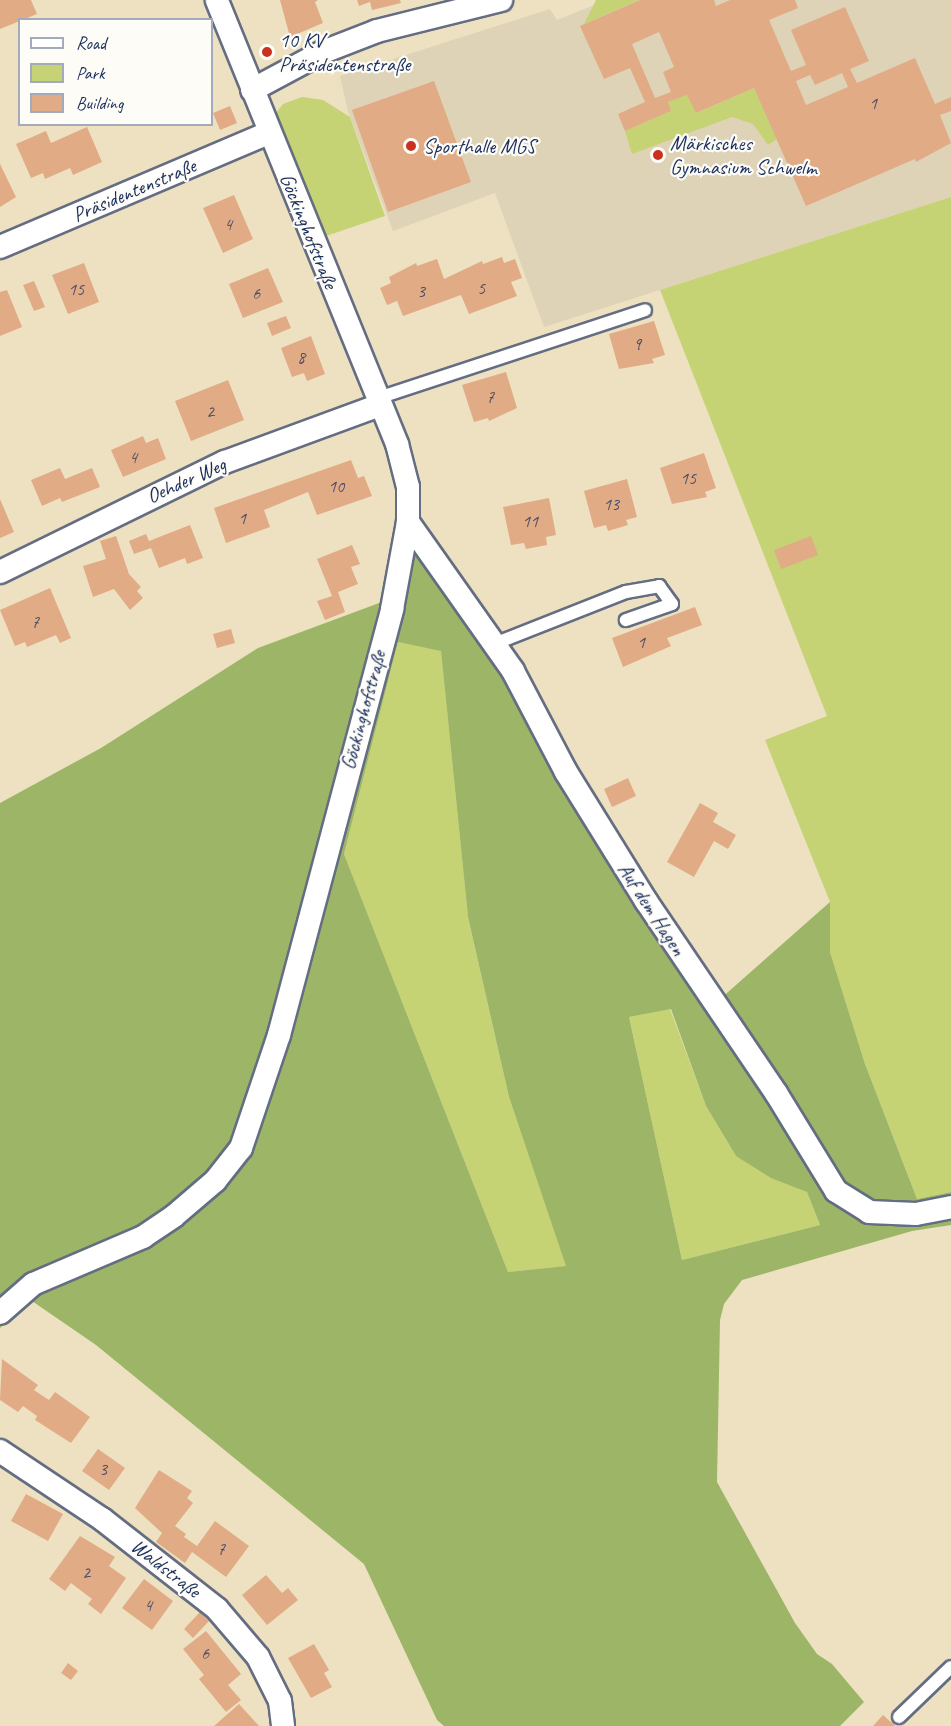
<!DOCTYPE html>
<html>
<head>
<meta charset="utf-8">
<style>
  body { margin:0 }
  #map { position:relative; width:951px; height:1726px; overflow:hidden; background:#ede1c1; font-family:Caveat,sans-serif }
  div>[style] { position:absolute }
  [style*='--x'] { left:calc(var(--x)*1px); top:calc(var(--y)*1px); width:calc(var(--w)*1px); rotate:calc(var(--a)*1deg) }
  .built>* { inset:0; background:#ded3b6 }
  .green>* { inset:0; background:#c5d374 }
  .forest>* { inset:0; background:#9cb566 }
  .building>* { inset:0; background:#e1ab85 }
  .roads { filter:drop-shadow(2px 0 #646d81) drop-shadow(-2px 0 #646d81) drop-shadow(0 2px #646d81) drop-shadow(0 -2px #646d81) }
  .lane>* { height:12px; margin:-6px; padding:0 6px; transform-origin:6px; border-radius:6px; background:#fff }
  .street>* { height:22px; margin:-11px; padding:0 11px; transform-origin:11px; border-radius:11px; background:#fff }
  .dots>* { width:16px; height:16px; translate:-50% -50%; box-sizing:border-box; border:3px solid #fdfcf7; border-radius:50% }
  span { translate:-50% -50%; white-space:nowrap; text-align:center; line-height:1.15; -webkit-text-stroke:4.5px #fdfcf7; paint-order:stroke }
  .number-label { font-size:18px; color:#4c4e68 }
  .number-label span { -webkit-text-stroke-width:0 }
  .poi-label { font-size:21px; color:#1b2f5e }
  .left { translate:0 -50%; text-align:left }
  .street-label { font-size:21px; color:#1b2f5e }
  .legend { position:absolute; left:18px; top:18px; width:195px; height:108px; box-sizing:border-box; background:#fdfcf7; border:2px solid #a3aaba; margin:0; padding:8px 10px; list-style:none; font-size:18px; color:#1b2f5e }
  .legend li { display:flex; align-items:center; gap:12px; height:30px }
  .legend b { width:30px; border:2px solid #a3aaba }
</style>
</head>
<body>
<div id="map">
  <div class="built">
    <div style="clip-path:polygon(607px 0,951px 0,951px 197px,544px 327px,495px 193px,393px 231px,348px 111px,340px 76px,550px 9px,557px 20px)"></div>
  </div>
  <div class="green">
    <div style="clip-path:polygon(596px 0,639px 0,584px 24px)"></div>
    <div style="clip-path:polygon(754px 88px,777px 139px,768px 145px,753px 124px,732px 117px,632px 154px,625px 131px,671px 111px,668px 102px,687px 95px,697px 113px)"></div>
    <div style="clip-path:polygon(302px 97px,323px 100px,350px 117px,385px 216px,326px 236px,276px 113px,283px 104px)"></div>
    <div style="clip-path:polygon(951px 197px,951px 1192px,917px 1199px,865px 1064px,830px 952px,830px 902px,765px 740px,827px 716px,660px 290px)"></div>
    <div style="clip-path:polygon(398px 642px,441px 650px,468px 917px,509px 1097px,567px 1266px,508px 1272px,344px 854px)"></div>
    <div style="clip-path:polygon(670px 1009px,706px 1106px,736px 1156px,807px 1192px,820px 1225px,682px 1260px,629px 1017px)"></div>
  </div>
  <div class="forest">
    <div style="clip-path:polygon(evenodd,414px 530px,626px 862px,719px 1000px,830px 902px,830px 952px,865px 1064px,917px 1199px,951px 1192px,951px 1225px,912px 1231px,742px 1280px,724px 1304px,720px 1320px,717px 1482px,795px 1623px,817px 1654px,832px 1664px,864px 1702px,840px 1726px,444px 1726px,437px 1720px,364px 1564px,96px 1345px,32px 1301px,0 1328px,0 803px,101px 748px,258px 648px,390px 599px,414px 530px,398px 642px,441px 651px,468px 917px,509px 1097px,566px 1266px,508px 1272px,344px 854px,398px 642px,414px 530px,671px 1009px,706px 1106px,736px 1156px,771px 1178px,807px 1192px,820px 1225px,682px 1260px,629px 1017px,671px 1009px)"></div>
  </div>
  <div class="building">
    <div style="clip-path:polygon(0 0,31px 0,37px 14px,0 29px)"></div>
    <div style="clip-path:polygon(280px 0,318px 0,315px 2px,323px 23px,290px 37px)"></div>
    <div style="clip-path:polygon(357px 0,400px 0,401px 3px,372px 10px,370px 2px,359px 6px)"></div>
    <div style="clip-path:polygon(evenodd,640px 0,714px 0,716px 6px,730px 0,795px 0,798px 8px,769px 20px,791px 71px,806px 65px,791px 30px,845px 7px,869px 61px,850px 69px,857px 83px,915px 58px,935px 104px,951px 97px,951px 111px,940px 115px,951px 143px,916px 162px,915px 159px,806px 206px,754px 88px,696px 113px,687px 95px,668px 102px,671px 111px,625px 131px,618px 114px,645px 102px,630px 68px,604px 79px,580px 26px,640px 0,659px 32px,674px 67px,663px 72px,671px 92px,655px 98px,632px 44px,659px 32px,640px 0,842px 73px,848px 87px,806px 105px,796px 81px,810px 75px,815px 85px,842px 73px)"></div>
    <div style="clip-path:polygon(434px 81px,471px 182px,388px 212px,352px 110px)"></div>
    <div style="clip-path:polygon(230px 106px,237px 123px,220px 130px,213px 113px)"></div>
    <div style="clip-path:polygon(87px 127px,102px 162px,73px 175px,70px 168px,45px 179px,43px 173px,31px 178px,16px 144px,46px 131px,51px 143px)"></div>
    <div style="clip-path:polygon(0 164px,16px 197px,0 207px)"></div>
    <div style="clip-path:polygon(234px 195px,253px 239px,223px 253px,203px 208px)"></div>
    <div style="clip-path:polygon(502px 257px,504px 263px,515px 259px,522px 278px,511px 282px,517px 296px,469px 314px,461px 295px,403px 316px,397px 301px,387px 305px,380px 288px,391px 283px,389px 277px,416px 263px,417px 266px,437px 259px,444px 279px,482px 261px,483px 264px)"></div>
    <div style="clip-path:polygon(84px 263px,99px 302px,68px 314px,52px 275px)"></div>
    <div style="clip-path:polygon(268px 268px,283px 302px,243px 318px,229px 284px)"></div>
    <div style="clip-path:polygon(34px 281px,45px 307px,34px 311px,23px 285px)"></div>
    <div style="clip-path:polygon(7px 290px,22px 327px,0 336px,0 292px)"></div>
    <div style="clip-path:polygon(286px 316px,291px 328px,272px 336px,267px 323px)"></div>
    <div style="clip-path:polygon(654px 321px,665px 355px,652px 359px,654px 363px,619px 369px,609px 334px)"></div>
    <div style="clip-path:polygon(311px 336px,325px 374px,307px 381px,304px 373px,292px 377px,281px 348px)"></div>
    <div style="clip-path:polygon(506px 372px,517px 408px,489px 421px,488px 418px,474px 422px,462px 385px)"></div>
    <div style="clip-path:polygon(228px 380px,244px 420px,191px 441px,175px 401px)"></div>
    <div style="clip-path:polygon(143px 436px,146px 443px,158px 438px,166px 459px,123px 477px,111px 450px)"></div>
    <div style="clip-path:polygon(704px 453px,716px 488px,705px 492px,707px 497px,672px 504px,660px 468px)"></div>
    <div style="clip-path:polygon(351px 460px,358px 478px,364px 476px,372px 496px,317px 515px,308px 492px,264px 510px,270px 527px,226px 543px,214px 508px)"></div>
    <div style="clip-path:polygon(60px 468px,65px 479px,92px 468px,100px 487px,62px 502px,60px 498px,42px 506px,31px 480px)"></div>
    <div style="clip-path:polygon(627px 479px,637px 517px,626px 520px,628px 525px,608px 531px,606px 525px,594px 528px,584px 491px)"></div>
    <div style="clip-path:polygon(549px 498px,556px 535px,546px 537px,547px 545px,526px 549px,524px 543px,511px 545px,503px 507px)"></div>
    <div style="clip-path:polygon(0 499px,14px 532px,0 538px)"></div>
    <div style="clip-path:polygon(190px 525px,203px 558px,187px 564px,185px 558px,159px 568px,151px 548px,134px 554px,129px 541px,146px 534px,149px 541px)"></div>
    <div style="clip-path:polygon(116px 536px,129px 574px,141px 587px,137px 591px,143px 598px,130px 610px,114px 589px,93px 597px,83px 566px,106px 559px,100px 541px)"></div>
    <div style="clip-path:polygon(811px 536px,818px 555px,781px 569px,774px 550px)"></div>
    <div style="clip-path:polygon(352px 545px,360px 564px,351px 567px,358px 584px,338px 592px,345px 612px,325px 620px,317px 601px,332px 596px,317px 559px)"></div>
    <div style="clip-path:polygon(50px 588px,71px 638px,60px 643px,56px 635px,27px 647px,25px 642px,15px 646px,0 610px)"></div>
    <div style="clip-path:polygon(695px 607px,702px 625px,667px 638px,671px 646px,623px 667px,612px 638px)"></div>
    <div style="clip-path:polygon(231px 629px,235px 643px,217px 648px,213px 634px)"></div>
    <div style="clip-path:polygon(628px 778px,636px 796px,612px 807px,604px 789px)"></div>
    <div style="clip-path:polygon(700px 803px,718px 813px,713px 822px,736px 835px,728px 849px,714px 841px,694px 877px,667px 862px)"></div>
    <div style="clip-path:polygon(2px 1359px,38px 1385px,34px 1390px,49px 1400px,55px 1392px,90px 1417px,71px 1443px,35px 1420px,37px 1416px,23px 1406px,18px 1412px,0 1400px)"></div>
    <div style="clip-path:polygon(98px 1449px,125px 1468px,109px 1490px,82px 1471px)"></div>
    <div style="clip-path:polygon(159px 1470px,192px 1491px,187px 1498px,193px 1503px,175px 1526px,186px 1534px,184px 1537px,197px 1546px,215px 1521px,249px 1546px,226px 1577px,192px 1552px,185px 1563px,156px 1542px,162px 1533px,135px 1508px)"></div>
    <div style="clip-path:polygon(26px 1494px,63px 1514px,48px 1541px,11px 1521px)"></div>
    <div style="clip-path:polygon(80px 1536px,115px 1557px,109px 1566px,126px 1578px,101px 1614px,88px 1604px,92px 1599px,71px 1583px,65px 1591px,49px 1579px)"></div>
    <div style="clip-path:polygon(266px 1575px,282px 1593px,288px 1588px,298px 1600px,267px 1625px,242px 1595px)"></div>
    <div style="clip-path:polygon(144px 1579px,173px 1601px,152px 1630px,122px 1608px)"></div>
    <div style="clip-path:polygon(200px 1612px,209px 1621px,193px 1638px,184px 1629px)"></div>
    <div style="clip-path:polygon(206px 1631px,241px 1674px,228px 1685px,241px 1700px,226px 1712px,199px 1679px,204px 1675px,183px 1649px)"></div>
    <div style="clip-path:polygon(314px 1644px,329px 1670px,324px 1673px,332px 1687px,311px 1698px,288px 1658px)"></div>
    <div style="clip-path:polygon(68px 1663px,78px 1671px,71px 1680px,61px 1673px)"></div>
    <div style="clip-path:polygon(239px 1704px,259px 1726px,214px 1726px)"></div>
    <div style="clip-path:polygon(883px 1715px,895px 1726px,873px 1726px)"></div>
  </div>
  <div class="roads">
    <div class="lane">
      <div style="--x:378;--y:398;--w:281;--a:-18.2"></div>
      <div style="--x:494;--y:644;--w:142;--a:-21.5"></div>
      <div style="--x:626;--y:592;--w:34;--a:-10"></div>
      <div style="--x:659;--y:586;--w:22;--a:54"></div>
      <div style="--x:672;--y:604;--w:49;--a:160.8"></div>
      <div style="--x:899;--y:1717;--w:72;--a:-43.9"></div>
    </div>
    <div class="street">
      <div style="--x:252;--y:90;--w:81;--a:-28.2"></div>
      <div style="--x:323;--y:52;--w:58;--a:-21.3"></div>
      <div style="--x:377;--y:31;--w:128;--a:-14"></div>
      <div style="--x:0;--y:247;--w:291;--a:-23"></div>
      <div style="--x:408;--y:522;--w:182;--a:54.8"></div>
      <div style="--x:513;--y:671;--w:114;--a:62.3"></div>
      <div style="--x:566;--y:772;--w:152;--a:58.2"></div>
      <div style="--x:646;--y:901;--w:232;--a:55.9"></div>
      <div style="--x:776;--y:1093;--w:115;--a:58.5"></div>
      <div style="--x:836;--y:1191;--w:39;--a:32"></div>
      <div style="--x:869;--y:1212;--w:47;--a:2.4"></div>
      <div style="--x:916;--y:1214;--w:36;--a:-11"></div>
      <div style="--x:0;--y:572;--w:250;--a:-26.1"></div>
      <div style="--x:225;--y:462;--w:165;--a:-20.2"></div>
      <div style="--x:0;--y:1313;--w:44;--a:-41.3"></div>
      <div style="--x:33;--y:1284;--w:120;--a:-23.1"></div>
      <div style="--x:143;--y:1237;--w:37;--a:-34"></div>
      <div style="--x:174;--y:1216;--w:54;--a:-40.5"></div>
      <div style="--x:215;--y:1181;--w:42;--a:-51.8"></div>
      <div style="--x:241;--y:1148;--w:119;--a:-71.4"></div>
      <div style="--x:279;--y:1035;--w:441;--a:-75.1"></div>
      <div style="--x:392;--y:609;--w:88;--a:-79.6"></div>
      <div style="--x:408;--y:522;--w:35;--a:-90"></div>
      <div style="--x:408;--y:487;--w:44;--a:-104.3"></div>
      <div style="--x:397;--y:444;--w:479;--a:-112.1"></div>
      <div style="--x:0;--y:1451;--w:123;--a:33.7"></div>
      <div style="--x:102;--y:1519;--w:146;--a:38"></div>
      <div style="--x:217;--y:1609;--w:63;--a:49.5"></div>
      <div style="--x:258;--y:1657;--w:49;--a:63.4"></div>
      <div style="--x:280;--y:1701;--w:25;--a:83"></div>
    </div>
  </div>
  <div class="dots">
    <div style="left:267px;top:52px;background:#c8321e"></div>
    <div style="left:411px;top:146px;background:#c8321e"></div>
    <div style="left:658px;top:155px;background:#c8321e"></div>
  </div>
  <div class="number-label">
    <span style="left:873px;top:103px">1</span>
    <span style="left:228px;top:224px">4</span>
    <span style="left:481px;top:288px">5</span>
    <span style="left:76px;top:289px">15</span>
    <span style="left:421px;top:291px">3</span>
    <span style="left:256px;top:293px">6</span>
    <span style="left:637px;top:344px">9</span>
    <span style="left:301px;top:357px">8</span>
    <span style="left:490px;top:397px">7</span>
    <span style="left:210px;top:411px">2</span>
    <span style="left:133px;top:457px">4</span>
    <span style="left:688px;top:478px">15</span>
    <span style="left:336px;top:486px">10</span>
    <span style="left:611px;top:504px">13</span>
    <span style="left:242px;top:518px">1</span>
    <span style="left:530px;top:521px">11</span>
    <span style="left:35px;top:622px">7</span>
    <span style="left:641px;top:642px">1</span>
    <span style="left:103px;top:1469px">3</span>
    <span style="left:221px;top:1549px">7</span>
    <span style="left:86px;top:1572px">2</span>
    <span style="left:148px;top:1605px">4</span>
    <span style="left:205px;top:1653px">6</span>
  </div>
  <div class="poi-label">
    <span class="left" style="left:279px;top:52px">10 KV<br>Präsidentenstraße</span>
    <span class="left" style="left:670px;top:155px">Märkisches<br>Gymnasium Schwelm</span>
    <span class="left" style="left:423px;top:146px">Sporthalle MGS</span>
  </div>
  <div class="street-label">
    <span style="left:134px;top:190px;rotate:-23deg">Präsidentenstraße</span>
    <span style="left:309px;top:231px;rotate:68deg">Göckinghofstraße</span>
    <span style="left:186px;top:480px;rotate:-24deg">Oehder Weg</span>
    <span style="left:363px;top:710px;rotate:-75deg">Göckinghofstraße</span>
    <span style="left:652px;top:909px;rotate:57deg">Auf dem Hagen</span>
    <span style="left:166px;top:1568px;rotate:38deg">Waldstraße</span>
  </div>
  <ul class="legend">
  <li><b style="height:8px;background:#fff"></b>Road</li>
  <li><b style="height:16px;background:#c5d374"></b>Park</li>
  <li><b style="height:16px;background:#e1ab85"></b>Building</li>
  </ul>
</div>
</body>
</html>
